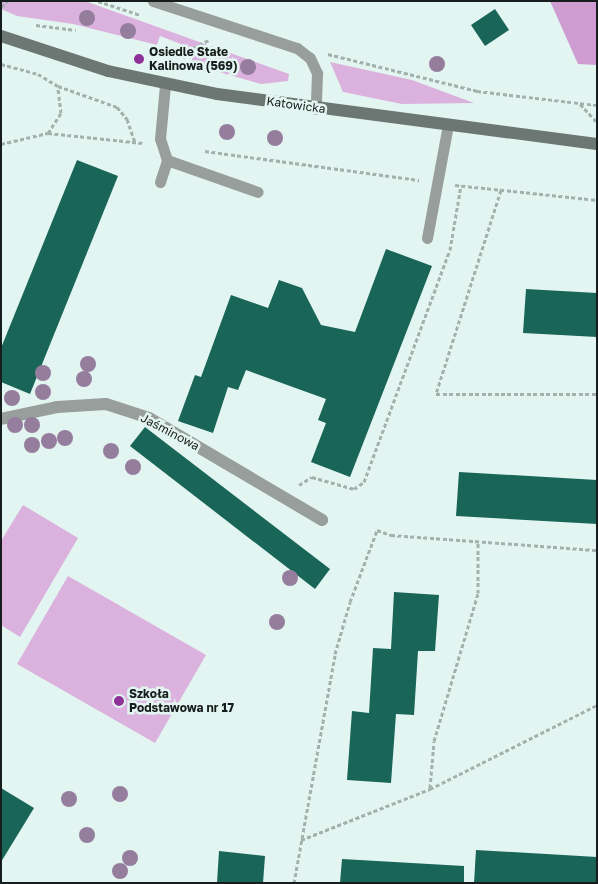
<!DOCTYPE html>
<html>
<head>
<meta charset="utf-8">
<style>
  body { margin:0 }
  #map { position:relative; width:598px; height:884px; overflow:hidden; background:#e3f5f0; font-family:"Golos Text",sans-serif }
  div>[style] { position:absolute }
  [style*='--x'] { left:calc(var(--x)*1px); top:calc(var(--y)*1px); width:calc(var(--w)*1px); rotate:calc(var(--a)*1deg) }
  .green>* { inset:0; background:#dbb2dd }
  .forest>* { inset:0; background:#ce9cd1 }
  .building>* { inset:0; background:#196558 }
  .path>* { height:3px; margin-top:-1.5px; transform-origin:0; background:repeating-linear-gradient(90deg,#a3b1ad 0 4px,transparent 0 6.5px) }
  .lane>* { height:11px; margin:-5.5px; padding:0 5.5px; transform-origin:5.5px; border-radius:5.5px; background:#979e9c }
  .street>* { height:12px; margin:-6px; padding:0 6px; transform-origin:6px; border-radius:6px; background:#979e9c }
  .secondary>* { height:12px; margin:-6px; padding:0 6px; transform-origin:6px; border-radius:6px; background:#6c7774 }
  .trees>* { width:16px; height:16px; margin:-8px; border-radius:50%; background:#957d9e }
  .dots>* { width:14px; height:14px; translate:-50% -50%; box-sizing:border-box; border:2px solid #e3f5f0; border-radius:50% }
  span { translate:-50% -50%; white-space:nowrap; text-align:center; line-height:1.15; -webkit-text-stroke:5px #e3f5f0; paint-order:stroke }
  .poi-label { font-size:12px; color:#171d1c; font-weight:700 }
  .left { translate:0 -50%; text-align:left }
  .street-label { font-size:12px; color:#171d1c }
  .frame { position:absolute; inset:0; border:2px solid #171d1c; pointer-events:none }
</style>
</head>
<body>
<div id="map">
  <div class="green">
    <div style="clip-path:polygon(1px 1px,85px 1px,289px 74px,288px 81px,261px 84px,190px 64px,194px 49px,160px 36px,157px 45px,73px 24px,17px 16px,1px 9px)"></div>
    <div style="clip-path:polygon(330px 62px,412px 80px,474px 103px,402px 104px,343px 92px)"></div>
    <div style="clip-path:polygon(23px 505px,78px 538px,20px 637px,1px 625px,1px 541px)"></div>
    <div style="clip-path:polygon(68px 576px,206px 655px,155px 743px,17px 664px)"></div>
  </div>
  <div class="forest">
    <div style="clip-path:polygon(550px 1px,597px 1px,597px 65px,578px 64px)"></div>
  </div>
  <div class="building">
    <div style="clip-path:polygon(495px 9px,509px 30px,485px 46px,471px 25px)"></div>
    <div style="clip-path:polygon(77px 160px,118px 176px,30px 394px,1px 382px,1px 348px)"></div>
    <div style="clip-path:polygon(386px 249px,432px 266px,350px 477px,311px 462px,326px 423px,318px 420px,326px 399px,246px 370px,238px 390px,228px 387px,213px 433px,178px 421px,195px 375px,201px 377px,231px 295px,268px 308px,279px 280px,302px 288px,321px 325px,355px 332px)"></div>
    <div style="clip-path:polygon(526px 289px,597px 293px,597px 337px,523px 333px)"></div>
    <div style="clip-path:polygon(145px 427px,330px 569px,315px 589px,130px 446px)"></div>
    <div style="clip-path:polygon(459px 472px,597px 480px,597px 524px,456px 516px)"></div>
    <div style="clip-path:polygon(394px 592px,439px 595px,435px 651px,418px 651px,414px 715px,396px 714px,391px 783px,347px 780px,352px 711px,369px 713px,373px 648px,391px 649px)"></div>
    <div style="clip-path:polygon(1px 788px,34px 808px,1px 862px)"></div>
    <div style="clip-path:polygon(476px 850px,597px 857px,597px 883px,474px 883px)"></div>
    <div style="clip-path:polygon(219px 851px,265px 856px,263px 883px,217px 883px)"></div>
    <div style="clip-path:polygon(342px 859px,464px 866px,464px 883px,340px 883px)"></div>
  </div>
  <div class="path">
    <div style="--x:98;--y:1;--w:44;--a:18.4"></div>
    <div style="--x:1;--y:7;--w:9;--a:-41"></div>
    <div style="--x:36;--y:25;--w:40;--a:7.1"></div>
    <div style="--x:328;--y:54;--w:154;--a:13.9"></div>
    <div style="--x:477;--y:91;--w:121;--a:6.7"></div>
    <div style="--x:183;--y:58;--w:14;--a:-45"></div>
    <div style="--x:193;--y:48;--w:18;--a:-27"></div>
    <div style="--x:1;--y:64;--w:38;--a:15"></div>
    <div style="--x:38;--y:74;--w:23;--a:31"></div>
    <div style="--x:58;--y:86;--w:63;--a:19.6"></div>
    <div style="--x:117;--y:107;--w:16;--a:50"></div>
    <div style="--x:127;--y:119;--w:24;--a:71"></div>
    <div style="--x:580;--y:104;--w:25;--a:47"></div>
    <div style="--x:48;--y:133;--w:95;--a:6.1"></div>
    <div style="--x:1;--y:144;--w:48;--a:-13.2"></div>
    <div style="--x:48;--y:133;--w:24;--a:-57"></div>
    <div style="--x:61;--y:113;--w:26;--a:-97"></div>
    <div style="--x:205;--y:151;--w:216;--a:7.7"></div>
    <div style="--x:455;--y:185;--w:143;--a:6"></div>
    <div style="--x:501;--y:190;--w:214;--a:107.7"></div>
    <div style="--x:436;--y:394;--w:161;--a:0"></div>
    <div style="--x:299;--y:485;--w:15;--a:-32"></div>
    <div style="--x:312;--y:477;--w:44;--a:15.9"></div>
    <div style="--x:354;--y:489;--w:12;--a:-35"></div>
    <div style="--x:364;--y:482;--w:247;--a:-69.7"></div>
    <div style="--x:450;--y:250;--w:66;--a:-80.4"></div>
    <div style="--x:430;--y:788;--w:47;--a:-85.1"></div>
    <div style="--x:434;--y:741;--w:154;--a:-73.4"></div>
    <div style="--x:478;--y:593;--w:51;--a:-90"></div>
    <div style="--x:301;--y:840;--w:139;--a:-21.6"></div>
    <div style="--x:430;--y:789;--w:187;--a:-26.7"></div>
    <div style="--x:294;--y:883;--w:233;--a:-79.8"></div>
    <div style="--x:335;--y:654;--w:54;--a:-73.9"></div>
    <div style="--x:350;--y:602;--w:77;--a:-69.4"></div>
    <div style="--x:377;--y:530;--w:15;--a:20"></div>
    <div style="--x:391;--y:535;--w:207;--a:4.2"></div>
  </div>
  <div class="lane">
    <div style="--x:153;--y:1;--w:151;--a:18.1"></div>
    <div style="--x:297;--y:48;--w:16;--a:38"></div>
    <div style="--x:310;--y:58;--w:17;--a:65"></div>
    <div style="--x:317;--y:73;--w:36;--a:92"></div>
    <div style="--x:167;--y:160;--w:96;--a:19.4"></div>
    <div style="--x:160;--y:182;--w:23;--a:-72"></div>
    <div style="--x:167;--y:160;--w:22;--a:-108"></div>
    <div style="--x:160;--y:139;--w:54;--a:-84.7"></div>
    <div style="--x:427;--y:238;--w:115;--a:-79.5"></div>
  </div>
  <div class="street">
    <div style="--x:1;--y:419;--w:57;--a:-12.1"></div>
    <div style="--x:57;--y:407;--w:49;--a:-3.5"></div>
    <div style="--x:106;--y:404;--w:45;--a:18"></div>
    <div style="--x:149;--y:418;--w:201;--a:30.5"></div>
  </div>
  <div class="secondary">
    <div style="--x:1;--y:36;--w:113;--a:18.1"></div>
    <div style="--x:108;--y:71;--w:111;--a:11.9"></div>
    <div style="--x:217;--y:94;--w:383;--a:7.5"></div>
  </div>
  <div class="trees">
    <div style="left:87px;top:18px"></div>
    <div style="left:128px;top:31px"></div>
    <div style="left:437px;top:64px"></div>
    <div style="left:248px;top:67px"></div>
    <div style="left:227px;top:132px"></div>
    <div style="left:275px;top:138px"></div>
    <div style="left:88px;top:364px"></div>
    <div style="left:43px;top:373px"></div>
    <div style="left:84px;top:379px"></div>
    <div style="left:43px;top:392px"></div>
    <div style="left:12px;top:398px"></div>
    <div style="left:15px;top:425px"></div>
    <div style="left:32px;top:425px"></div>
    <div style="left:65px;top:438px"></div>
    <div style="left:49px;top:441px"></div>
    <div style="left:32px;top:445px"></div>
    <div style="left:111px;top:451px"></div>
    <div style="left:133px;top:467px"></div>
    <div style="left:290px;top:578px"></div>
    <div style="left:277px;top:622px"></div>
    <div style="left:120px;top:794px"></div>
    <div style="left:69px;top:799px"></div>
    <div style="left:87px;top:835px"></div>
    <div style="left:130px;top:858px"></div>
    <div style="left:120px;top:871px"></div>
  </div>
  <div class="dots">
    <div style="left:139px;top:59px;background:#903099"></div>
    <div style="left:119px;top:701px;background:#903099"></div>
  </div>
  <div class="poi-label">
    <span class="left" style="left:149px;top:59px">Osiedle Stałe<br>Kalinowa (569)</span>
    <span class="left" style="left:129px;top:701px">Szkoła<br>Podstawowa nr 17</span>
  </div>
  <div class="street-label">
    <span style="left:296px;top:105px;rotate:8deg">Katowicka</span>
    <span style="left:170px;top:432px;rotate:28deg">Jaśminowa</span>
  </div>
  <div class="frame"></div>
</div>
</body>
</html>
